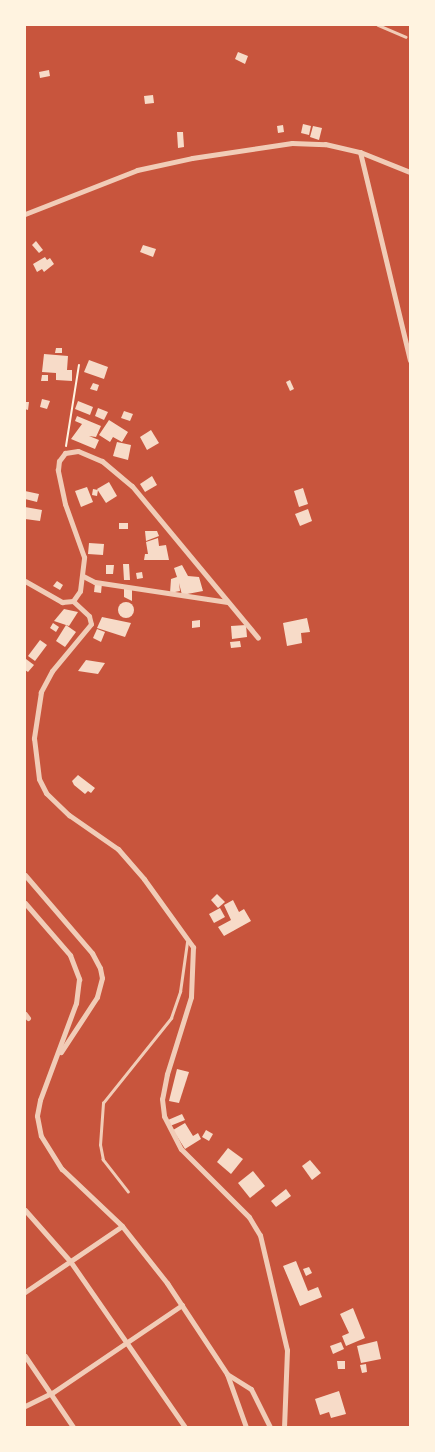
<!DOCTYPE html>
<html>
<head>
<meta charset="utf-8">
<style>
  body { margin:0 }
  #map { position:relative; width:435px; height:1452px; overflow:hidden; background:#c8553d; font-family:"Source Sans 3",sans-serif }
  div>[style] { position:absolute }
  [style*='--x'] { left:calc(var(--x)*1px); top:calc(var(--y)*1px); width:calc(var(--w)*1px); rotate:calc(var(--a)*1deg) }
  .building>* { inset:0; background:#f7dbc8 }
  .round { border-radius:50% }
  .path>* { height:2px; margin:-1px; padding:0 1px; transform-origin:1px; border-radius:1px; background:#fff3e0 }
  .service>* { height:2.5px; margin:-1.25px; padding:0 1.25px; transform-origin:1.25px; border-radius:1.25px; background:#f1ccb7 }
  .minor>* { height:5px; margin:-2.5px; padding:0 2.5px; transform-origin:2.5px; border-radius:2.5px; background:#f1ccb7 }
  span { translate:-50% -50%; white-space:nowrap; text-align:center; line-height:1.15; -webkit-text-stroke:4px #fff3e0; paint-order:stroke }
  .frame { position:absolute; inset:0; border:26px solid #fff3e0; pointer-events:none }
</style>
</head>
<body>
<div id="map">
  <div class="building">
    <div style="clip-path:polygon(238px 52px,248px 56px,245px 64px,235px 59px)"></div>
    <div style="clip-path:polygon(49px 70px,50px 76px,40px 78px,39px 72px)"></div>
    <div style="clip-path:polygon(153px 95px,154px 103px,145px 104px,144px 96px)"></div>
    <div style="clip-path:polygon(303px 124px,311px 126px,309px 135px,301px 133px)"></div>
    <div style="clip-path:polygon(283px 125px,284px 132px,278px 133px,277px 126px)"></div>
    <div style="clip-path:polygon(313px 126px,322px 128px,319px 140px,310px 137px)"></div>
    <div style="clip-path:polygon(177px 132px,183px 132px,184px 147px,178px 148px)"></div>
    <div style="clip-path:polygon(36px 241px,43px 250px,39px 253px,32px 245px)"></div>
    <div style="clip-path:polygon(143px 245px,156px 249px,153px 257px,140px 252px)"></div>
    <div style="clip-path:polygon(45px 257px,47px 260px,50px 258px,54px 264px,44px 272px,42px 269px,37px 272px,33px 264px)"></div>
    <div style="clip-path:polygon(56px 348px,62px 348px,62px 353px,55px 353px)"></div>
    <div style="clip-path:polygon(44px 354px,68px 356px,67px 370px,72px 370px,72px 381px,56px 380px,56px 373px,42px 372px)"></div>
    <div style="clip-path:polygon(89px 360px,108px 367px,104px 379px,84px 372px)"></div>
    <div style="clip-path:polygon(42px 375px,48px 375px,48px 381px,41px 381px)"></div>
    <div style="clip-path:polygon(290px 380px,294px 389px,290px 391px,286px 382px)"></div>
    <div style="clip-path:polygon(93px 383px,99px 385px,97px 391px,90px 389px)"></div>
    <div style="clip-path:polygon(42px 399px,50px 401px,47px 409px,40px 407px)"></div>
    <div style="clip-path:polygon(78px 401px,93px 407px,90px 415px,75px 409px)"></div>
    <div style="clip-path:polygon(25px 402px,29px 402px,28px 410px,25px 409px)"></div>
    <div style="clip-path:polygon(98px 408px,108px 412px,104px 420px,95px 416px)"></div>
    <div style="clip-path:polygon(124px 411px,133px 414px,130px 421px,121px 418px)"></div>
    <div style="clip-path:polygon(77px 416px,101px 426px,96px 437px,89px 436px,99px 440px,95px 449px,71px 439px,82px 424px,75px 421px)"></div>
    <div style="clip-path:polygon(109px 420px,128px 432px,122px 442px,113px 437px,110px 442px,99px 435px)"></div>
    <div style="clip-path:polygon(151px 430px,159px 443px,147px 450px,140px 437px)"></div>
    <div style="clip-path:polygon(117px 442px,131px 445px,128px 460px,113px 456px)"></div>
    <div style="clip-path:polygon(152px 476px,157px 485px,145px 492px,140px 484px)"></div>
    <div style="clip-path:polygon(109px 482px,117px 496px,106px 503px,97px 489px)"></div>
    <div style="clip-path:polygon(87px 487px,93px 502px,81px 507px,75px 491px)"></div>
    <div style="clip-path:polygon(303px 488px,308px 504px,299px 507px,294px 491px)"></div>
    <div style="clip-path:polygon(93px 489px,98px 490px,97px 496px,92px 495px)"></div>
    <div style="clip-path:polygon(25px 491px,39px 494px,37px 502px,25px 499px)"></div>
    <div style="clip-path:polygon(25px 507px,42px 510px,40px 521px,25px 519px)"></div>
    <div style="clip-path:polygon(308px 509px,312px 521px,300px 526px,295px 514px)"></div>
    <div style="clip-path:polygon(119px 523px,128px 523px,128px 529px,119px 529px)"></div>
    <div style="clip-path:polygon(145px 531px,157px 531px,159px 536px,146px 541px)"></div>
    <div style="clip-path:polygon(158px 538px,159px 546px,166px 545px,169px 560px,144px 560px,145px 554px,148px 554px,146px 542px)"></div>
    <div style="clip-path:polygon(89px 543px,104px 544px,103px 555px,88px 554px)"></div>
    <div style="clip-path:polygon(123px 564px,129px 564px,130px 580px,124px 580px)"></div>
    <div style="clip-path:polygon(106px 565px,114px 565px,113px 574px,106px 574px)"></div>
    <div style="clip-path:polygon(182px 565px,188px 576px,199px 577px,203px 591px,182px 595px,179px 583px,180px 591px,170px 593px,171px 579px,177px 577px,174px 568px)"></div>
    <div style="clip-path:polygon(142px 572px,143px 578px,137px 579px,136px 573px)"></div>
    <div style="clip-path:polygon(57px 581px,63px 585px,60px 590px,53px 586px)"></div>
    <div style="clip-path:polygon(95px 583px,102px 583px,101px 593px,94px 592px)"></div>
    <div style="clip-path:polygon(124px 588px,132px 588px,132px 601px,124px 597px)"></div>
    <div class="round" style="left:118px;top:602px;width:16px;height:16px"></div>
    <div style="clip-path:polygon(64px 609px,78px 612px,69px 626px,54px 621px)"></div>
    <div style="clip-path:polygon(102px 617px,131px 623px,125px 637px,97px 628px)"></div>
    <div style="clip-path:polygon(307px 618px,310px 632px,301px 633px,302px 643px,287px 646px,283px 623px)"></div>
    <div style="clip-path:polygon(200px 620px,200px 627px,192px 628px,192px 621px)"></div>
    <div style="clip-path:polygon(53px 623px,59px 627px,56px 632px,50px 628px)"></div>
    <div style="clip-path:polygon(66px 625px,76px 632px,65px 647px,56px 641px)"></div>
    <div style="clip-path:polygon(246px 625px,247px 637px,232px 639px,231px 626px)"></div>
    <div style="clip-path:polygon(97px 629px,105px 632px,101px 642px,93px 638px)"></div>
    <div style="clip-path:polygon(40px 640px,47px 645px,35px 661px,28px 656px)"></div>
    <div style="clip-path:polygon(240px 641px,241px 647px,231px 648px,230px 642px)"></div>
    <div style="clip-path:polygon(26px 659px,34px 665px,28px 672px,25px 670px)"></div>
    <div style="clip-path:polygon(86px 660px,105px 663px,98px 674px,78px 671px)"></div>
    <div style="clip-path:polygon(78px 775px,95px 788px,91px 793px,88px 791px,85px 794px,74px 785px,72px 781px)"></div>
    <div style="clip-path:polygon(217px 894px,225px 902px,218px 908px,211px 900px)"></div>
    <div style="clip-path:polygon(233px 900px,239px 912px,244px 909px,251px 921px,224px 936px,218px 927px,231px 920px,224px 905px)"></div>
    <div style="clip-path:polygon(220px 908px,225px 917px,214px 923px,209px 914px)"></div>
    <div style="clip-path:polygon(177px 1069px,189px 1072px,179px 1103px,169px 1101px)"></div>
    <div style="clip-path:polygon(182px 1114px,185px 1120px,170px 1126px,168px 1120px)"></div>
    <div style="clip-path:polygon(185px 1123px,193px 1136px,198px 1133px,201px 1139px,185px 1149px,173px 1130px)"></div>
    <div style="clip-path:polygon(206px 1130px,213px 1134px,209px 1141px,202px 1137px)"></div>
    <div style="clip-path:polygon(228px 1148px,243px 1159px,231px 1174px,217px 1162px)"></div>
    <div style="clip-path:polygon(310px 1160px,321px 1173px,312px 1180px,302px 1166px)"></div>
    <div style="clip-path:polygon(253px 1171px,265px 1186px,250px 1198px,238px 1183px)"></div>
    <div style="clip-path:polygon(286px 1189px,291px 1196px,276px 1207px,271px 1201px)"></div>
    <div style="clip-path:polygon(296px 1261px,308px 1291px,318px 1287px,322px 1297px,300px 1306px,283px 1266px)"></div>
    <div style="clip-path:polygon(309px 1267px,312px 1273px,306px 1276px,303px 1269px)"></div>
    <div style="clip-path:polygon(353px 1308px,365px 1338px,346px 1346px,342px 1336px,349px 1333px,340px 1314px)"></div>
    <div style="clip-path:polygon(377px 1341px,381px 1359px,361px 1363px,357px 1346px)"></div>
    <div style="clip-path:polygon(341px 1342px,344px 1349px,333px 1354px,330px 1346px)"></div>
    <div style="clip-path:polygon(337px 1361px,345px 1361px,345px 1369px,338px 1369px)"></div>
    <div style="clip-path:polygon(366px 1364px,367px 1372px,362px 1373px,360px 1365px)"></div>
    <div style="clip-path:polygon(339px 1391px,346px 1414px,331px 1418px,329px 1412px,320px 1415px,315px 1399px)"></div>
  </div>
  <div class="path">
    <div style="--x:66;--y:446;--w:82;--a:-80.9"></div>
  </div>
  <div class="service">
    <div style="--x:378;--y:25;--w:30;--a:23"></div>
    <div style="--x:128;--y:1192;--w:41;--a:-128"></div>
    <div style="--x:103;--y:1160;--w:15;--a:-101"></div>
    <div style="--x:100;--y:1145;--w:42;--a:-85.9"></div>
    <div style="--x:103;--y:1103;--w:109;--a:-51.3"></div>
    <div style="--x:171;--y:1018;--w:28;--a:-71"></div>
    <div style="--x:180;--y:992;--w:50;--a:-82"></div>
  </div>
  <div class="minor">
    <div style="--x:360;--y:152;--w:214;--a:76.5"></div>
    <div style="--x:25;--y:214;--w:120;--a:-21.4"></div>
    <div style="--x:137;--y:170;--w:56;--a:-12.3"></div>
    <div style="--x:192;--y:158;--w:101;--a:-8.5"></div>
    <div style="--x:292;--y:143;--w:33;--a:2"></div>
    <div style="--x:325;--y:144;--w:36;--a:13"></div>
    <div style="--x:360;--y:152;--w:54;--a:21.8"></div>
    <div style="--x:83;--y:576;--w:13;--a:27"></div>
    <div style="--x:95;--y:582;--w:134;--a:8.6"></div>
    <div style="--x:25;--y:581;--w:43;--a:29.6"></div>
    <div style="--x:62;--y:602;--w:11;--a:-5"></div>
    <div style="--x:73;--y:601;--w:12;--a:-55"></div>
    <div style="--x:80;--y:591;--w:34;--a:-83"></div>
    <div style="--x:84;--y:557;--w:56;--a:-109.7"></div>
    <div style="--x:65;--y:504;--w:35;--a:-102"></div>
    <div style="--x:58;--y:470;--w:9;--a:-84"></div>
    <div style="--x:59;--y:461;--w:10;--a:-53"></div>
    <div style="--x:65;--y:453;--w:13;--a:-9"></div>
    <div style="--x:78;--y:451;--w:26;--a:23"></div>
    <div style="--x:102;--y:461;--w:39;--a:40"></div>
    <div style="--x:132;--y:486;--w:197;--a:50.3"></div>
    <div style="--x:73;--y:601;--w:22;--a:43"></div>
    <div style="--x:89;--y:616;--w:8;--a:76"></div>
    <div style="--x:91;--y:624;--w:61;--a:129.7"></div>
    <div style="--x:52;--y:671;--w:24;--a:118"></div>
    <div style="--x:41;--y:692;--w:47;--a:98.7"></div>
    <div style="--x:34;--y:738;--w:41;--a:83"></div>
    <div style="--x:39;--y:779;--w:16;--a:63"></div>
    <div style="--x:46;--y:793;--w:32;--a:44"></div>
    <div style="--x:69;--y:815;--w:60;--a:34.8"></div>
    <div style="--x:118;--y:849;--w:40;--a:49"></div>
    <div style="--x:144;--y:879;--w:84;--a:54.2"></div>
    <div style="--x:193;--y:947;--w:50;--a:92.3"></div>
    <div style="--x:191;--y:997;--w:81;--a:107.3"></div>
    <div style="--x:167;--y:1074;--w:25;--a:101"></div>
    <div style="--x:162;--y:1099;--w:17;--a:83"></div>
    <div style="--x:164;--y:1116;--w:37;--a:63"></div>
    <div style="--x:181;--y:1149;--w:96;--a:45"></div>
    <div style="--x:249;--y:1217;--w:21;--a:59"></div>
    <div style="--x:260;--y:1235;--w:118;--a:76.8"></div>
    <div style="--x:287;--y:1350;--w:77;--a:92.2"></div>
    <div style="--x:25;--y:875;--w:103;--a:49.3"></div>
    <div style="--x:92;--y:953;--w:17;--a:62"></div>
    <div style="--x:100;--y:968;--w:10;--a:79"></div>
    <div style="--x:102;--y:978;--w:20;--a:105"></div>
    <div style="--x:97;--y:997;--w:66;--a:123.2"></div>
    <div style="--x:25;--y:903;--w:69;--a:49.1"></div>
    <div style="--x:70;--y:955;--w:26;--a:69"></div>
    <div style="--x:79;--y:979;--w:24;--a:97"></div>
    <div style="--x:76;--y:1003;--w:103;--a:110.4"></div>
    <div style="--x:40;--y:1100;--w:16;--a:101"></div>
    <div style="--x:37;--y:1116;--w:20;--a:79"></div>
    <div style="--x:41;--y:1136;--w:39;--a:58"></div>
    <div style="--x:62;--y:1169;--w:83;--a:43.5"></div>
    <div style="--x:122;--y:1226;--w:73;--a:51.7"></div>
    <div style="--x:167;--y:1283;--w:109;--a:56.6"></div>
    <div style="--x:227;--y:1374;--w:56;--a:70.3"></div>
    <div style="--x:25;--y:1014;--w:5;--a:53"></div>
    <div style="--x:25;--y:1210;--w:68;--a:48.6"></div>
    <div style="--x:70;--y:1261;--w:202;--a:55.3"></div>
    <div style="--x:25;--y:1292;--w:117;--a:-34.2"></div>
    <div style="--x:25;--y:1356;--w:86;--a:55.9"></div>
    <div style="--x:227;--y:1374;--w:28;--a:32"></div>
    <div style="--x:251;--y:1389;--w:42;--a:63.4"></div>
    <div style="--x:25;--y:1406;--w:30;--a:-26"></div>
    <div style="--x:52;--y:1393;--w:157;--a:-34.1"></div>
  </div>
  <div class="frame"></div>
</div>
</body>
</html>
